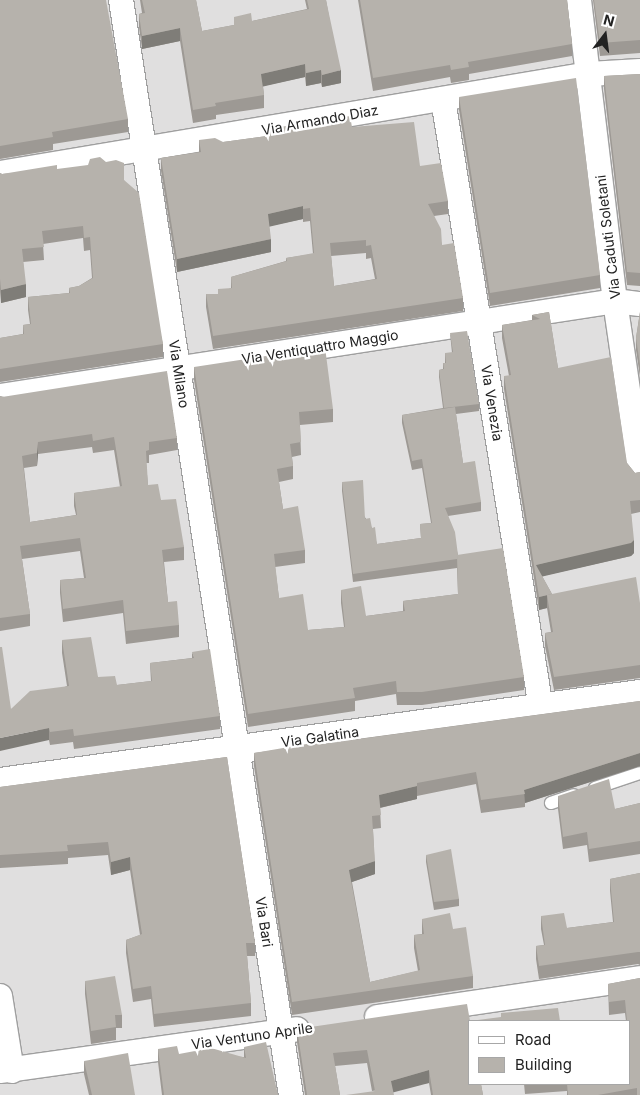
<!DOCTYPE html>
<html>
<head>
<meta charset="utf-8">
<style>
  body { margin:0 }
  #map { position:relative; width:640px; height:1095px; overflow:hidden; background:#f1efea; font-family:Inter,sans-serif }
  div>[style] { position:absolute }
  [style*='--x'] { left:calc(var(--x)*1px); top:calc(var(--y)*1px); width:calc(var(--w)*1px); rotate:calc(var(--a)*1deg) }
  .residential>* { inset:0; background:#e0dfdf }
  .roads { filter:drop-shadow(1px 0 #9f9f9f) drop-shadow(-1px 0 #9f9f9f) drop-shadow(0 1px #9f9f9f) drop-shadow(0 -1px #9f9f9f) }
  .service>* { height:12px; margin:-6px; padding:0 6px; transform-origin:6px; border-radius:6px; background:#fff }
  .minor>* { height:24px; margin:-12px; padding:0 12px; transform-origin:12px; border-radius:12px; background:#fff }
  .tertiary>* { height:28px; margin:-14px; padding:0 14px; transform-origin:14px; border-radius:14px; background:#fff }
  .wall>* { inset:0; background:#9d9994 }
  .shaded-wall>* { inset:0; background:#7f7d78 }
  .building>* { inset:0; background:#b6b2ac }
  span { translate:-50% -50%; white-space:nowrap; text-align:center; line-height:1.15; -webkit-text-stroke:4.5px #fff; paint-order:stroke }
  .street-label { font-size:14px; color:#222 }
  .legend { position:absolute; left:468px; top:1020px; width:162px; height:65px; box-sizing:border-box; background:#fff; border:1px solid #a7a7a7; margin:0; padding:6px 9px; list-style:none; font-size:15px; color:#222 }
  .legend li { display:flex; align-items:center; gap:10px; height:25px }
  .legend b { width:25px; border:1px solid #a7a7a7 }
  .north { position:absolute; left:580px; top:10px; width:50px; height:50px; -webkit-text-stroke:4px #fff; paint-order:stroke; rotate:15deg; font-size:14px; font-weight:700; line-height:20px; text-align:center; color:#222 }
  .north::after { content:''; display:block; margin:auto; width:18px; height:22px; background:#222; clip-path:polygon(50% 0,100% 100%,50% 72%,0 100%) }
</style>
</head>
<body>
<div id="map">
  <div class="residential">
    <div style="clip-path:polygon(evenodd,0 0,640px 0,640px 1095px,0 1095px,0 0,469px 1021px,629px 1021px,629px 1084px,469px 1084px,469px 1021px)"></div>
  </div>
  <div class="roads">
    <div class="service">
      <div style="--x:595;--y:788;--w:47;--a:-18.4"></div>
      <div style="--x:551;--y:803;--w:24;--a:-19"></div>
    </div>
    <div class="minor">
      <div style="--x:121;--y:0;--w:1108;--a:81.18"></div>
      <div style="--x:579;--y:0;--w:303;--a:83.2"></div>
      <div style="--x:615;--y:301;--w:174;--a:81.7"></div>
      <div style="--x:443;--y:99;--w:617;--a:80.86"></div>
      <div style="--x:0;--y:173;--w:597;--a:-9.54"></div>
      <div style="--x:589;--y:74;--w:51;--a:-3.4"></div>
      <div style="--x:0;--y:396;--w:622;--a:-8.78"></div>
      <div style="--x:615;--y:301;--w:25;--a:7"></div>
      <div style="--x:0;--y:996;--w:76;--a:80.9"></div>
      <div style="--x:377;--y:1017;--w:266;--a:-8.4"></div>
      <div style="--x:0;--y:1071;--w:300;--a:-8"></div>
    </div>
    <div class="tertiary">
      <div style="--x:0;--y:782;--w:646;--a:-7.83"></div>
    </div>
  </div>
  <div class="wall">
    <div style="clip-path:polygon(0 0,128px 119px,128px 132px,53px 144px,53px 150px,0 159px)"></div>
    <div style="clip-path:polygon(140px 0,196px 0,202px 31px,234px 25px,234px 17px,252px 21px,307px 9px,305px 0,326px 0,341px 83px,322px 87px,321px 83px,306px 86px,305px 77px,263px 86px,264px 95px,264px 108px,216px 115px,216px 119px,193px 123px,180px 41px,142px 49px,139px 27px,139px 14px,142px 13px)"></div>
    <div style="clip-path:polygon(358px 0,567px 0,572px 44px,572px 56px,469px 74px,469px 80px,451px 83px,450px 77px,373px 91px)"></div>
    <div style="clip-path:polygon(593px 0,640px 0,640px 53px,600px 56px)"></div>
    <div style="clip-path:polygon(640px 74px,640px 286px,627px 285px,604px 89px,604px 76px)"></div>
    <div style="clip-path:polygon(459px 97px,600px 275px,600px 288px,490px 306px,459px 110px)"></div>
    <div style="clip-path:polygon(evenodd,352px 127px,420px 166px,448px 201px,448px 214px,434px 216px,442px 245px,463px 298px,463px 311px,213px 349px,206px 307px,206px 294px,218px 294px,231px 288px,231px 277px,286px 261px,286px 258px,313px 254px,310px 221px,303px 222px,303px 219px,269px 226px,271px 252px,177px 272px,161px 171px,161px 158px,199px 152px,199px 140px,223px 142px,267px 136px,267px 129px,352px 127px,366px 253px,366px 259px,371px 258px,375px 279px,334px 286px,331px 256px,366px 253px)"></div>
    <div style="clip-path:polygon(57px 169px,124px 180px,163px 344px,163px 357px,0 382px,0 338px,23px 334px,23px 325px,30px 324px,28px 310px,28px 297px,69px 293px,69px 288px,79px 286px,92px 278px,90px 250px,84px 251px,83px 238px,43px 244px,44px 260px,23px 262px,26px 297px,1px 303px,0 292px,0 173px,2px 174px)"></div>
    <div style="clip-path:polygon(549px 312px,558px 368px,627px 463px,635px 473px,640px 472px,640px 512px,631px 514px,634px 553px,631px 556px,542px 576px,552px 594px,640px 603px,640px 678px,554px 690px,545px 646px,545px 633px,551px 632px,547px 608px,539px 610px,504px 389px,504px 376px,509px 376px,502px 338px,502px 325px,532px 320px,532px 315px)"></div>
    <div style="clip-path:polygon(640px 312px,640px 377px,636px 350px,636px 338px)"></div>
    <div style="clip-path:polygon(450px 333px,479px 404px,479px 411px,456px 414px,463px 463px,481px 502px,481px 511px,448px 516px,458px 555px,524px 677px,524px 690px,422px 705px,397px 705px,396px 694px,355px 701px,355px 711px,248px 727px,194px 380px,194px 367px,333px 409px,333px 422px,300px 425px,301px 455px,292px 457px,293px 466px,293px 479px,279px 482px,283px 509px,305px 550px,305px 563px,275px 567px,279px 598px,308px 630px,344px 627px,341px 603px,341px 590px,366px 616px,403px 611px,403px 601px,458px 594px,457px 568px,353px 582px,342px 491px,342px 482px,372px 528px,377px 544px,421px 538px,420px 524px,431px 523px,422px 468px,412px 470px,402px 423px,402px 415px,443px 408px,439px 377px,439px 370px,443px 369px,443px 363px,445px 363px,445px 353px,452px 353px)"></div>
    <div style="clip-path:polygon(evenodd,0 396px,177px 438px,177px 450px,149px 455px,149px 463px,146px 463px,148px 485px,161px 500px,184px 547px,184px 560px,164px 562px,168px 602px,179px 625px,179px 637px,126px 644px,123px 613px,63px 622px,60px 593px,60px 580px,84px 578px,80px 551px,22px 559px,30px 614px,30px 626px,0 631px,0 396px,92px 447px,93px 453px,114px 450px,120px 487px,74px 493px,74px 506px,76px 515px,30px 522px,24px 468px,37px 466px,38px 454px,92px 447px)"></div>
    <div style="clip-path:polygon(62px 640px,98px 677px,117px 685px,151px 681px,150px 663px,192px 658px,192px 652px,220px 716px,220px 729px,74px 749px,73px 742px,50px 745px,49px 740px,11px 709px,67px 686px,62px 653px)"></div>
    <div style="clip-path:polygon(640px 701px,640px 766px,525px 803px,525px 807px,481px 813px,476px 784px,417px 796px,417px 799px,380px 808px,381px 828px,373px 829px,375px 874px,352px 882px,370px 982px,418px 971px,414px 948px,414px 935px,422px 934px,422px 919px,453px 929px,473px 976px,473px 988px,292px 1015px,254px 766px,254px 753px)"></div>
    <div style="clip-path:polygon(227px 757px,255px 943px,255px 956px,247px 956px,251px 1003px,251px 1016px,154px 1027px,151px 999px,133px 1002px,126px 953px,126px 940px,140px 935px,130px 870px,111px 875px,108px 855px,68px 858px,68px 864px,0 868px,0 787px)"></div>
    <div style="clip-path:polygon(558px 796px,615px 809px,640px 803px,640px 854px,589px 862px,587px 845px,563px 849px,558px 809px)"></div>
    <div style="clip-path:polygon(426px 855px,459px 899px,459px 906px,434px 910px,426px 862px)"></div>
    <div style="clip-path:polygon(640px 873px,640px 965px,638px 964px,539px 979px,536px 959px,536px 946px,544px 945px,541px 929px,541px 916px,567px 928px,613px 922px,610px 891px,610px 879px)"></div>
    <div style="clip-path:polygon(640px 978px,640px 1095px,567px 1095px,567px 1091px,525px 1094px,524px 1084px,629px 1084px,629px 1021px,626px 1021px,625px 1013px,609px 1015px,608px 984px)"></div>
    <div style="clip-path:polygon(85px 981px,122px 1015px,122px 1028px,116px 1028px,116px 1040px,91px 1044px,85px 994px)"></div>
    <div style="clip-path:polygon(469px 1021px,483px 1095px,431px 1095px,429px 1083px,372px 1091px,367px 1063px,335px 1066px,340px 1095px,305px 1095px,297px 1042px,297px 1029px,470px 1021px)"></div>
    <div style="clip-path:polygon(244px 1047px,278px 1095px,162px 1095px,158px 1062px,158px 1049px,179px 1054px,244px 1057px)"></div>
    <div style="clip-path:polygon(84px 1061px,135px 1095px,89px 1095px,84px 1074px)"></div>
  </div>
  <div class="shaded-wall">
    <div style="clip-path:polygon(180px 28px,180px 41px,142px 49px,142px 36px)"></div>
    <div style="clip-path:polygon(305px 64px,305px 77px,261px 87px,261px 74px)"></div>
    <div style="clip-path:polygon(321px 70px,321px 83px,306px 86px,306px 73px)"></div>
    <div style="clip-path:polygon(341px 70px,341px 83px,322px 87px,322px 75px)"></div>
    <div style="clip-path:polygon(303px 206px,303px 219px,268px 227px,268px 214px)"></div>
    <div style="clip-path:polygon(271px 239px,271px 252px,177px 272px,177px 259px)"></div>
    <div style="clip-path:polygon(26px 284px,26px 297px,1px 303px,1px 290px)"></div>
    <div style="clip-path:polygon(38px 442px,38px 454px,37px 466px,37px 453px)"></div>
    <div style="clip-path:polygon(634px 540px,634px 553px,631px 556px,536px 578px,536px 565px)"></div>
    <div style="clip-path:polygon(547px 595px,547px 608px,539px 610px,539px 597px)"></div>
    <div style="clip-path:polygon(49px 728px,49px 740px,0 751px,0 738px)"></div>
    <div style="clip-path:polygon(640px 753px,640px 766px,525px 803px,524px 790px)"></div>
    <div style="clip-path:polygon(417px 786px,417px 799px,379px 808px,379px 795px)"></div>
    <div style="clip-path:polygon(130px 857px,130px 870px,111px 875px,111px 862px)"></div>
    <div style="clip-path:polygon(375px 861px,375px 874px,349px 883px,349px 870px)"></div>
    <div style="clip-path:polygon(429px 1070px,429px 1083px,391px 1093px,391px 1081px)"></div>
  </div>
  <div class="building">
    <div style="clip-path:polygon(0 0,106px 0,128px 119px,52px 132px,53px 137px,0 146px)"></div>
    <div style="clip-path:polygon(142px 0,196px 0,202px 31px,234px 25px,234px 17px,251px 13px,252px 21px,309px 9px,307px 0,326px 0,341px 70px,322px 75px,321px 70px,306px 73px,305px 64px,261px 74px,264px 95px,215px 103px,216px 106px,193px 110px,180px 28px,142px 36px,139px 14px,145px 13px)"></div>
    <div style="clip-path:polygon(360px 0,567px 0,572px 44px,468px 62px,469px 67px,451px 70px,450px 65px,373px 78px)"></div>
    <div style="clip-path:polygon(594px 0,640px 0,640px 40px,600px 43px)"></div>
    <div style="clip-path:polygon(640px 74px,640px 273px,627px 272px,604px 76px)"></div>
    <div style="clip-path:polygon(576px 78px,600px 275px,490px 293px,459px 97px)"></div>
    <div style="clip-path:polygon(evenodd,350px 116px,352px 127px,414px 122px,420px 166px,441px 163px,448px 201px,428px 204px,441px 229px,442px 245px,454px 243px,463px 298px,213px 336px,206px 294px,218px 294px,218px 289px,232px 288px,231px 277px,287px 261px,286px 258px,314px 253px,310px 208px,303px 209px,303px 206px,268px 214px,271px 239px,177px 259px,161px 158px,201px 152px,199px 140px,215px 138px,223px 142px,267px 136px,267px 129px,350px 116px,366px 240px,366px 246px,371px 245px,377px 279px,334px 286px,330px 243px,366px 240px)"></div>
    <div style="clip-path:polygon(100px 157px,106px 162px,116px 160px,124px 163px,124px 180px,139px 193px,163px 344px,0 369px,0 338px,24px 334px,23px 325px,31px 324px,28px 297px,70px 293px,69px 288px,79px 286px,93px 278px,90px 237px,84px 238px,83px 226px,42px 231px,44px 247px,22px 249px,26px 284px,1px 290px,0 279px,0 173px,2px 174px,57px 165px,57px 169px,88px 165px,90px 159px)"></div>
    <div style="clip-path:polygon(549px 312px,558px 368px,611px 357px,627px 463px,635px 473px,640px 472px,640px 500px,630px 501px,634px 540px,631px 543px,536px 565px,552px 594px,539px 597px,504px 376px,511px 375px,502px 325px,540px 319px,532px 315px)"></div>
    <div style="clip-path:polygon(640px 312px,640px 365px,636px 338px)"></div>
    <div style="clip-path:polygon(467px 331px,479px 404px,444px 408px,439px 370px,444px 369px,443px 363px,446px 363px,445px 353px,453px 352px,450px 333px)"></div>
    <div style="clip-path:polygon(325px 347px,333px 409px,299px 412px,301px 442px,290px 444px,293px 466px,277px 469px,283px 509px,298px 506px,305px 550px,274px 554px,279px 598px,303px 594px,308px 630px,345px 627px,341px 590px,361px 586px,366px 616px,405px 611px,403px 601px,458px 594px,457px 555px,503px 548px,524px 677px,422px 692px,397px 692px,396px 681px,353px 688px,355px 698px,248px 714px,194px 367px)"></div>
    <div style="clip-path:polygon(evenodd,167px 371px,177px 438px,149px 442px,149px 450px,146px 451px,148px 485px,158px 484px,161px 500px,176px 499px,184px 547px,162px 550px,168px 602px,177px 601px,179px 625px,126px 631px,123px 600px,63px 609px,60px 580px,86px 578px,80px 538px,20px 546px,30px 614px,0 618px,0 396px,2px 397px,167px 371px,92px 434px,93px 441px,114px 437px,122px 486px,74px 493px,77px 515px,30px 522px,22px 456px,37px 453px,38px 442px,92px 434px)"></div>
    <div style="clip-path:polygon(455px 407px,463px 463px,475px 461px,481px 502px,445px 508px,455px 532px,458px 555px,457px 555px,457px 559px,353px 574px,342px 482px,363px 480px,365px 519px,370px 518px,372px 528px,375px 527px,377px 544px,421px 538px,420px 524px,432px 523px,422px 459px,412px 461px,402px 415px)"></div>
    <div style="clip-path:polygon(636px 577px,640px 603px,640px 665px,554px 677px,545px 633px,553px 632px,547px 595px)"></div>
    <div style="clip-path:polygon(91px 637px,98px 677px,115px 676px,117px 685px,152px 681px,150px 663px,194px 658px,192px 652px,210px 649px,220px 716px,74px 736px,73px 729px,50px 732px,49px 728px,0 738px,0 647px,2px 647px,11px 709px,30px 691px,69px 686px,62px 640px)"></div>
    <div style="clip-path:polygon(640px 701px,640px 753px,524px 790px,525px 794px,481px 800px,476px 772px,417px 783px,417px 786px,379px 795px,381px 815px,372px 816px,375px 861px,349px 870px,370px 982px,420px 970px,414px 935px,424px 934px,422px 919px,450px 913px,453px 929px,466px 927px,473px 976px,292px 1002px,254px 753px,330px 740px,330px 743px)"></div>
    <div style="clip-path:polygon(227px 757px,255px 943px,246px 943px,251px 1003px,154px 1014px,151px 986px,133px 989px,126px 940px,142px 934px,130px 857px,111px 862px,108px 842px,67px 845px,68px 851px,0 855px,0 787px)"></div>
    <div style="clip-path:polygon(609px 779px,615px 809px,640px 803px,640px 841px,589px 849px,587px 832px,563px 837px,558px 796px)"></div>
    <div style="clip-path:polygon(451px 849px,459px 899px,434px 902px,426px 855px)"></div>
    <div style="clip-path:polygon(640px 873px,640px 952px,638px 952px,539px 966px,536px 946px,545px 945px,541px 916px,564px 913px,567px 928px,614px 922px,610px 879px)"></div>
    <div style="clip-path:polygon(115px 976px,122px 1015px,115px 1015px,116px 1027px,91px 1031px,85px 981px)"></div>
    <div style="clip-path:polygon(640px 978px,640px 1095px,637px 1095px,637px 1088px,598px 1095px,568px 1095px,567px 1084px,629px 1084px,629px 1021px,627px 1021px,625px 1000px,609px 1002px,608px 984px)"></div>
    <div style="clip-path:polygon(467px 1004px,470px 1021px,501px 1017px,501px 1013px,558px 1008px,560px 1021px,469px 1021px,469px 1084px,481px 1084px,483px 1095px,433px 1095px,429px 1070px,391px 1081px,394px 1095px,346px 1095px,375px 1091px,367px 1050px,333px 1053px,340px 1095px,307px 1095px,297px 1029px)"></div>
    <div style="clip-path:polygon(266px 1042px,278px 1095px,164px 1095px,158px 1049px,177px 1046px,179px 1054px,211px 1048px,246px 1058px,244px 1047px)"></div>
    <div style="clip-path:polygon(128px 1053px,135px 1095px,92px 1095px,84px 1061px)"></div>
  </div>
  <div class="street-label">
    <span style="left:320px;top:120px;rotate:-10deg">Via Armando Diaz</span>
    <span style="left:608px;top:237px;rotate:-97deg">Via Caduti Soletani</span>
    <span style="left:320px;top:347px;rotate:-9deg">Via Ventiquattro Maggio</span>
    <span style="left:179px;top:374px;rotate:81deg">Via Milano</span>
    <span style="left:492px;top:403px;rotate:81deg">Via Venezia</span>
    <span style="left:320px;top:737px;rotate:-8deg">Via Galatina</span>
    <span style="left:264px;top:922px;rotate:81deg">Via Bari</span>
    <span style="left:252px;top:1036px;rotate:-8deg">Via Ventuno Aprile</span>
  </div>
  <ul class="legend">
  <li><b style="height:6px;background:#fff"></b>Road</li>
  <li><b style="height:14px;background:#b6b2ac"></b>Building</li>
  </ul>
  <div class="north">N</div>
</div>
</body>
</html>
